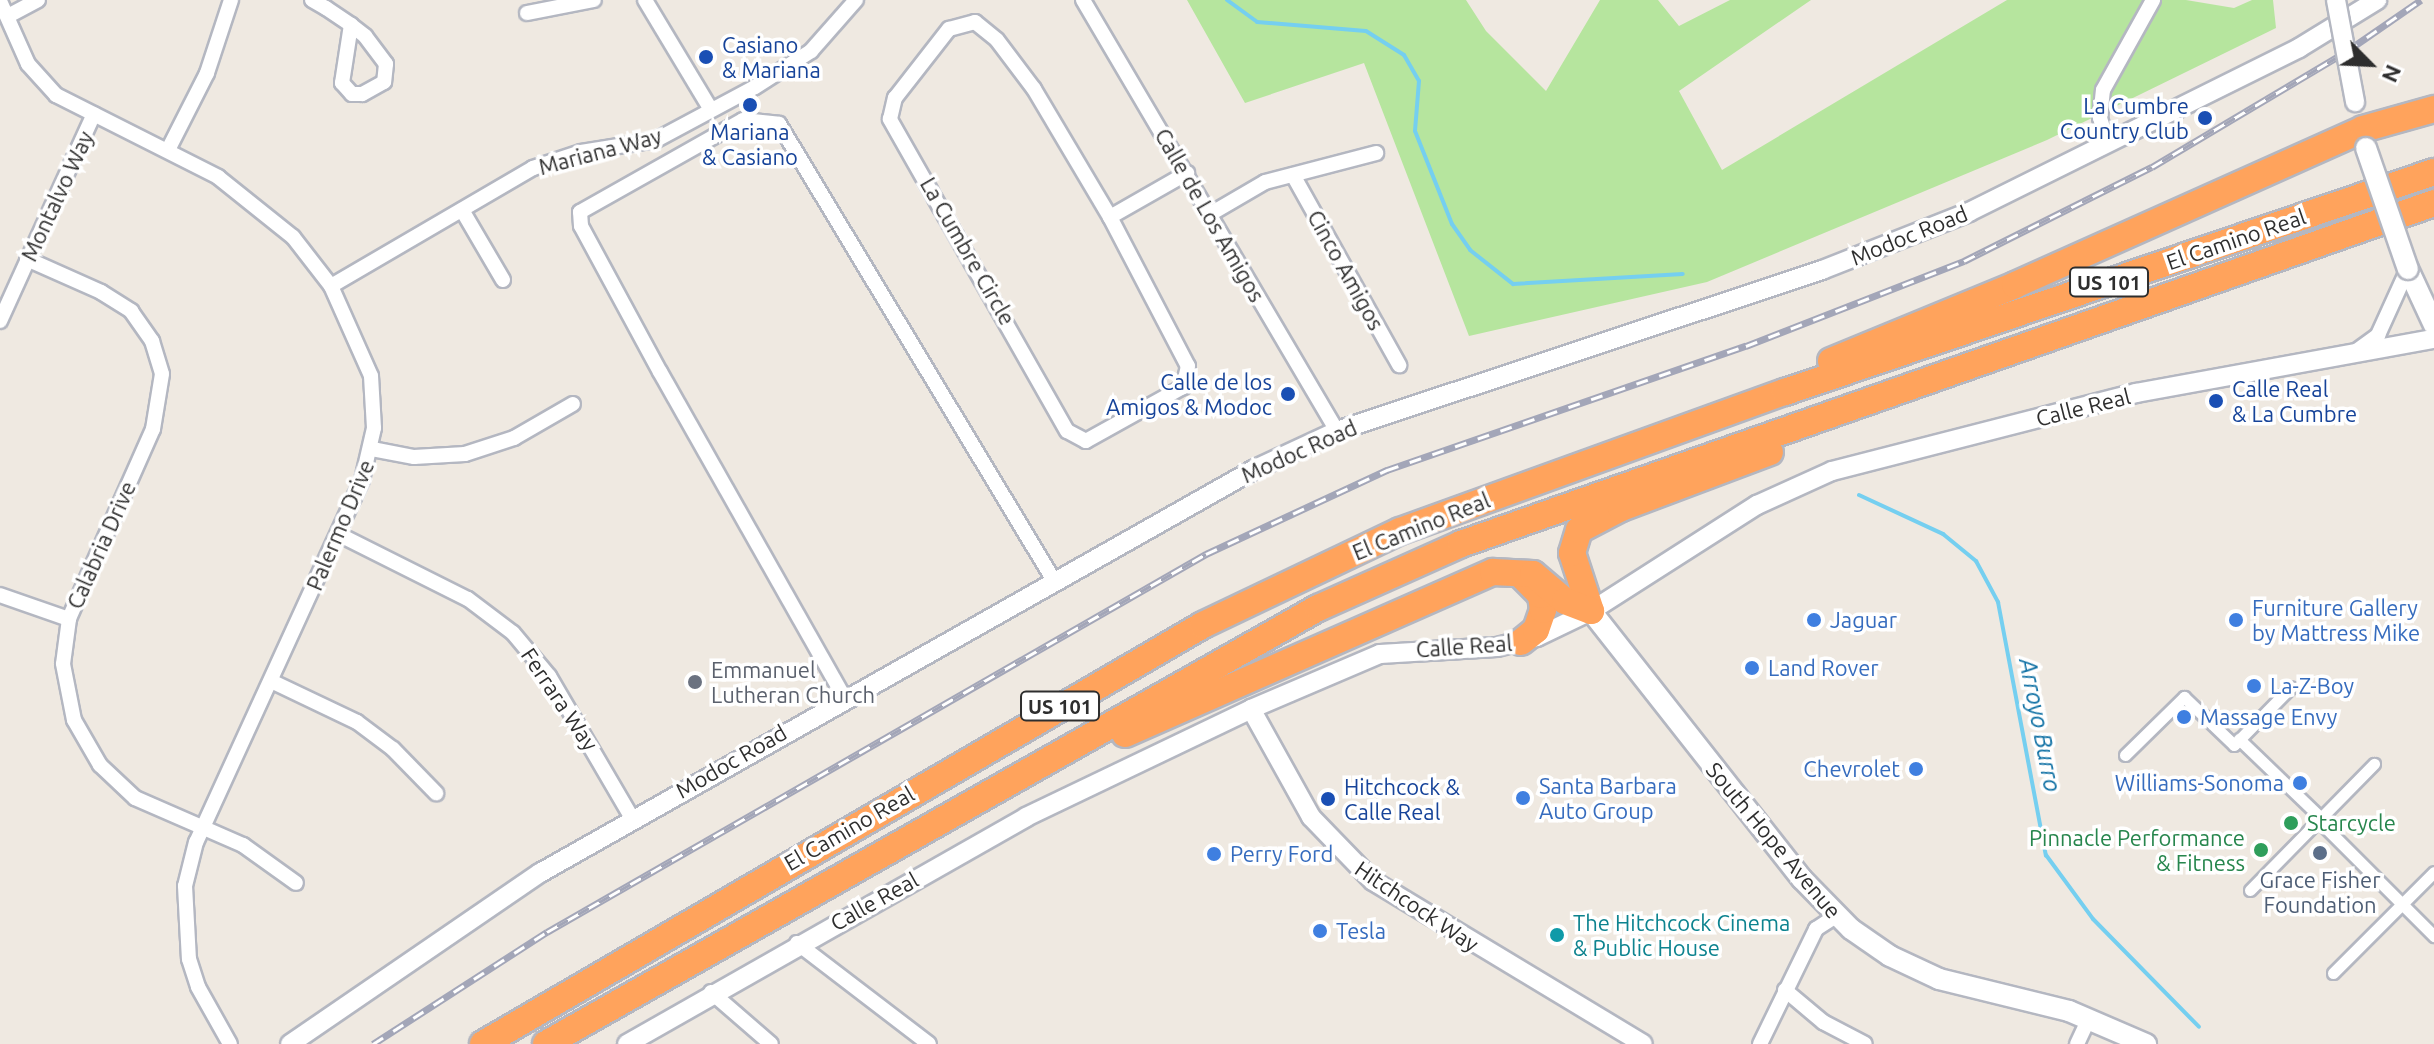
<!DOCTYPE html>
<html>
<head>
<meta charset="utf-8">
<style>
  body { margin:0 }
  #map { position:relative; width:2434px; height:1044px; overflow:hidden; background:#efe9e1; font-family:Ubuntu,sans-serif }
  div>[style] { position:absolute }
  [style*='--x'] { left:calc(var(--x)*1px); top:calc(var(--y)*1px); width:calc(var(--w)*1px); rotate:calc(var(--a)*1deg) }
  .green>* { inset:0; background:#b6e59e }
  .stream>* { height:4px; margin:-2px; padding:0 2px; transform-origin:2px; border-radius:2px; background:#75cff0 }
  .roads { filter:drop-shadow(2px 0 #b4b7c1) drop-shadow(-2px 0 #b4b7c1) drop-shadow(0 2px #b4b7c1) drop-shadow(0 -2px #b4b7c1) }
  .pedestrian>* { height:11px; margin:-5.5px; padding:0 5.5px; transform-origin:5.5px; border-radius:5.5px; background:#fff }
  .minor>* { height:14px; margin:-7px; padding:0 7px; transform-origin:7px; border-radius:7px; background:#fff }
  .tertiary>* { height:18px; margin:-9px; padding:0 9px; transform-origin:9px; border-radius:9px; background:#fff }
  .secondary>* { height:20px; margin:-10px; padding:0 10px; transform-origin:10px; border-radius:10px; background:#fff }
  .motorway>* { height:26px; margin:-13px; padding:0 13px; transform-origin:13px; border-radius:13px; background:#ffa35c }
  .rail>* { height:7px; margin-top:-3.5px; transform-origin:0; background:repeating-linear-gradient(90deg,#fff 0 12px,#a3a6b8 0 24px); box-sizing:border-box; border-block:2px solid #a3a6b8 }
  .bridges { filter:drop-shadow(2px 0 #b4b7c1) drop-shadow(-2px 0 #b4b7c1) drop-shadow(0 2px #b4b7c1) drop-shadow(0 -2px #b4b7c1) }
  .tertiary-bridge>* { height:18px; margin:-9px; padding:0 9px; transform-origin:9px; border-radius:9px; background:#fff }
  .secondary-bridge>* { height:20px; margin:-10px; padding:0 10px; transform-origin:10px; border-radius:10px; background:#fff }
  .dots>* { width:22px; height:22px; translate:-50% -50%; box-sizing:border-box; border:4px solid #fff; border-radius:50% }
  span { translate:-50% -50%; white-space:nowrap; text-align:center; line-height:1.15; -webkit-text-stroke:7px #fff; paint-order:stroke }
  .shield-label span { padding:2px 6px; background:#fff; border:2px solid; border-radius:6px; -webkit-text-stroke-width:0 }
  .shield-label { font-size:20px; color:#2e2e2e; font-weight:700 }
  .transit-label { font-size:22px; color:#164399 }
  .left { translate:0 -50%; text-align:left }
  .right { translate:-100% -50%; text-align:right }
  .street-label { font-size:22px; color:#2e2e2e }
  .shop-label { font-size:22px; color:#366cbe }
  .worship-label { font-size:22px; color:#5b616d }
  .leisure-label { font-size:22px; color:#27864d }
  .service-label { font-size:22px; color:#4e5e75 }
  .culture-label { font-size:22px; color:#0d838f }
  .water-label { font-size:24px; color:#0d6fa3; font-style:italic }
  .north { position:absolute; left:2330px; top:24px; width:80px; height:80px; -webkit-text-stroke:6px #fff; paint-order:stroke; rotate:114deg; font-size:22px; font-weight:700; line-height:32px; text-align:center; color:#2e2e2e }
  .north::after { content:''; display:block; margin:auto; width:28px; height:36px; background:#2e2e2e; clip-path:polygon(50% 0,100% 100%,50% 72%,0 100%) }
</style>
</head>
<body>
<div id="map">
  <div class="green">
    <div style="clip-path:polygon(1187px 0,1466px 0,1486px 31px,1546px 91px,1600px 0,1658px 0,1679px 26px,1730px 0,1811px 0,1679px 91px,1722px 170px,2007px 0,2186px 0,2234px 8px,2252px 0,2273px 0,2276px 28px,2047px 140px,1707px 282px,1469px 336px,1364px 63px,1245px 103px)"></div>
  </div>
  <div class="stream">
    <div style="--x:1227;--y:0;--w:37;--a:36"></div>
    <div style="--x:1257;--y:22;--w:109;--a:4.7"></div>
    <div style="--x:1366;--y:31;--w:45;--a:32.3"></div>
    <div style="--x:1404;--y:55;--w:30;--a:60"></div>
    <div style="--x:1419;--y:81;--w:50;--a:94.6"></div>
    <div style="--x:1415;--y:131;--w:100;--a:68.3"></div>
    <div style="--x:1452;--y:224;--w:32;--a:55"></div>
    <div style="--x:1470;--y:250;--w:55;--a:38.3"></div>
    <div style="--x:1513;--y:284;--w:170;--a:-3.4"></div>
    <div style="--x:1859;--y:495;--w:93;--a:24.9"></div>
    <div style="--x:1943;--y:534;--w:43;--a:39.3"></div>
    <div style="--x:1976;--y:561;--w:47;--a:61.8"></div>
    <div style="--x:1998;--y:602;--w:258;--a:79.3"></div>
    <div style="--x:2046;--y:855;--w:79;--a:53.7"></div>
    <div style="--x:2093;--y:919;--w:151;--a:45.5"></div>
  </div>
  <div class="roads">
    <div class="pedestrian">
      <div style="--x:2239;--y:739;--w:114;--a:43.9"></div>
      <div style="--x:2125;--y:755;--w:83;--a:-44.5"></div>
      <div style="--x:2184;--y:697;--w:69;--a:43.8"></div>
      <div style="--x:2234;--y:745;--w:81;--a:-45.5"></div>
      <div style="--x:2319;--y:821;--w:163;--a:45"></div>
      <div style="--x:2250;--y:890;--w:177;--a:-45.5"></div>
      <div style="--x:2333;--y:973;--w:143;--a:-45"></div>
    </div>
    <div class="minor">
      <div style="--x:312;--y:0;--w:16;--a:30"></div>
      <div style="--x:326;--y:8;--w:30;--a:34"></div>
      <div style="--x:351;--y:25;--w:18;--a:38"></div>
      <div style="--x:365;--y:36;--w:35;--a:53"></div>
      <div style="--x:386;--y:64;--w:18;--a:96"></div>
      <div style="--x:384;--y:82;--w:25;--a:151"></div>
      <div style="--x:362;--y:94;--w:10;--a:180"></div>
      <div style="--x:352;--y:94;--w:15;--a:-132"></div>
      <div style="--x:342;--y:83;--w:59;--a:-81.2"></div>
      <div style="--x:645;--y:0;--w:128;--a:59"></div>
      <div style="--x:1083;--y:0;--w:500;--a:59.49"></div>
      <div style="--x:0;--y:1;--w:69;--a:66"></div>
      <div style="--x:28;--y:64;--w:42;--a:47.9"></div>
      <div style="--x:56;--y:95;--w:182;--a:26.8"></div>
      <div style="--x:218;--y:177;--w:96;--a:38.7"></div>
      <div style="--x:293;--y:237;--w:62;--a:52.2"></div>
      <div style="--x:331;--y:286;--w:98;--a:66"></div>
      <div style="--x:371;--y:376;--w:52;--a:86.7"></div>
      <div style="--x:374;--y:428;--w:53;--a:103"></div>
      <div style="--x:362;--y:480;--w:398;--a:114.6"></div>
      <div style="--x:196;--y:842;--w:45;--a:104"></div>
      <div style="--x:185;--y:886;--w:73;--a:86.9"></div>
      <div style="--x:189;--y:959;--w:29;--a:72"></div>
      <div style="--x:198;--y:987;--w:65;--a:60.7"></div>
      <div style="--x:527;--y:13;--w:68;--a:-11"></div>
      <div style="--x:8;--y:16;--w:34;--a:-28"></div>
      <div style="--x:975;--y:22;--w:28;--a:39"></div>
      <div style="--x:997;--y:40;--w:61;--a:52.9"></div>
      <div style="--x:1034;--y:89;--w:149;--a:59.3"></div>
      <div style="--x:1110;--y:217;--w:168;--a:62.4"></div>
      <div style="--x:1188;--y:366;--w:22;--a:103"></div>
      <div style="--x:1183;--y:387;--w:111;--a:150.9"></div>
      <div style="--x:1086;--y:441;--w:21;--a:-152"></div>
      <div style="--x:1067;--y:431;--w:359;--a:-119.6"></div>
      <div style="--x:890;--y:119;--w:22;--a:-77"></div>
      <div style="--x:895;--y:98;--w:88;--a:-52"></div>
      <div style="--x:949;--y:29;--w:27;--a:-15"></div>
      <div style="--x:2108;--y:144;--w:27;--a:-107"></div>
      <div style="--x:2100;--y:118;--w:28;--a:-84"></div>
      <div style="--x:2103;--y:90;--w:103;--a:-60.9"></div>
      <div style="--x:169;--y:148;--w:84;--a:-63.1"></div>
      <div style="--x:207;--y:73;--w:77;--a:-71.8"></div>
      <div style="--x:1293;--y:175;--w:218;--a:60.8"></div>
      <div style="--x:462;--y:210;--w:81;--a:59.6"></div>
      <div style="--x:1212;--y:213;--w:61;--a:-30.3"></div>
      <div style="--x:1265;--y:182;--w:115;--a:-14.6"></div>
      <div style="--x:1110;--y:217;--w:89;--a:-29.7"></div>
      <div style="--x:27;--y:259;--w:81;--a:24"></div>
      <div style="--x:101;--y:292;--w:36;--a:32"></div>
      <div style="--x:131;--y:311;--w:37;--a:55"></div>
      <div style="--x:152;--y:341;--w:34;--a:73"></div>
      <div style="--x:162;--y:374;--w:56;--a:99.3"></div>
      <div style="--x:153;--y:429;--w:208;--a:113.9"></div>
      <div style="--x:69;--y:619;--w:45;--a:97.6"></div>
      <div style="--x:63;--y:664;--w:57;--a:78.9"></div>
      <div style="--x:74;--y:720;--w:52;--a:60"></div>
      <div style="--x:100;--y:765;--w:48;--a:43.3"></div>
      <div style="--x:135;--y:798;--w:118;--a:23.5"></div>
      <div style="--x:243;--y:845;--w:65;--a:35.6"></div>
      <div style="--x:331;--y:286;--w:234;--a:-30.3"></div>
      <div style="--x:533;--y:168;--w:51;--a:-18.4"></div>
      <div style="--x:581;--y:152;--w:76;--a:-9.1"></div>
      <div style="--x:656;--y:140;--w:112;--a:-28.2"></div>
      <div style="--x:755;--y:87;--w:67;--a:-32.7"></div>
      <div style="--x:811;--y:51;--w:68;--a:-48.6"></div>
      <div style="--x:0;--y:321;--w:227;--a:-65.6"></div>
      <div style="--x:2355;--y:352;--w:29;--a:-36"></div>
      <div style="--x:2378;--y:335;--w:72;--a:-65.6"></div>
      <div style="--x:372;--y:449;--w:43;--a:10.8"></div>
      <div style="--x:414;--y:457;--w:51;--a:-3.4"></div>
      <div style="--x:465;--y:454;--w:52;--a:-18.1"></div>
      <div style="--x:514;--y:438;--w:68;--a:-30"></div>
      <div style="--x:338;--y:534;--w:145;--a:26.6"></div>
      <div style="--x:468;--y:599;--w:56;--a:37.1"></div>
      <div style="--x:513;--y:633;--w:56;--a:50.1"></div>
      <div style="--x:549;--y:676;--w:164;--a:59.7"></div>
      <div style="--x:0;--y:595;--w:73;--a:19.2"></div>
      <div style="--x:271;--y:681;--w:95;--a:25.5"></div>
      <div style="--x:357;--y:722;--w:45;--a:36.9"></div>
      <div style="--x:393;--y:749;--w:62;--a:45.7"></div>
      <div style="--x:844;--y:697;--w:373;--a:-119.5"></div>
      <div style="--x:660;--y:372;--w:166;--a:-118.4"></div>
      <div style="--x:581;--y:226;--w:14;--a:-94"></div>
      <div style="--x:580;--y:212;--w:187;--a:-29.4"></div>
      <div style="--x:743;--y:120;--w:36;--a:6"></div>
      <div style="--x:779;--y:124;--w:531;--a:58.94"></div>
      <div style="--x:797;--y:943;--w:166;--a:37.4"></div>
      <div style="--x:1785;--y:990;--w:50;--a:40.1"></div>
      <div style="--x:1823;--y:1022;--w:47;--a:27.6"></div>
      <div style="--x:711;--y:992;--w:79;--a:40.9"></div>
      <div style="--x:1760;--y:1044;--w:128;--a:-64"></div>
      <div style="--x:1816;--y:929;--w:24;--a:-33"></div>
      <div style="--x:2077;--y:1044;--w:29;--a:-65"></div>
    </div>
    <div class="tertiary">
      <div style="--x:1251;--y:709;--w:124;--a:60.9"></div>
      <div style="--x:1311;--y:817;--w:89;--a:45.9"></div>
      <div style="--x:1373;--y:881;--w:315;--a:31.1"></div>
      <div style="--x:290;--y:1044;--w:303;--a:-34.4"></div>
      <div style="--x:540;--y:873;--w:821;--a:-29.47"></div>
      <div style="--x:1255;--y:469;--w:90;--a:-24.9"></div>
      <div style="--x:1337;--y:431;--w:511;--a:-18.36"></div>
      <div style="--x:1822;--y:270;--w:158;--a:-21.5"></div>
      <div style="--x:1969;--y:212;--w:369;--a:-26.4"></div>
      <div style="--x:2299;--y:48;--w:92;--a:-31.6"></div>
      <div style="--x:627;--y:1044;--w:459;--a:-29.6"></div>
      <div style="--x:1026;--y:817;--w:250;--a:-25.6"></div>
      <div style="--x:1251;--y:709;--w:140;--a:-23.1"></div>
      <div style="--x:1380;--y:654;--w:117;--a:-3.4"></div>
      <div style="--x:1497;--y:647;--w:41;--a:-14"></div>
      <div style="--x:1537;--y:637;--w:60;--a:-25.7"></div>
      <div style="--x:1591;--y:611;--w:197;--a:-32.6"></div>
      <div style="--x:1757;--y:505;--w:82;--a:-24.4"></div>
      <div style="--x:1832;--y:471;--w:314;--a:-14.4"></div>
      <div style="--x:2136;--y:393;--w:303;--a:-10.3"></div>
    </div>
    <div class="secondary">
      <div style="--x:2408;--y:269;--w:62;--a:65.1"></div>
      <div style="--x:1591;--y:611;--w:341;--a:51.8"></div>
      <div style="--x:1802;--y:879;--w:70;--a:45.6"></div>
      <div style="--x:1851;--y:929;--w:47;--a:34.7"></div>
      <div style="--x:1890;--y:956;--w:54;--a:25.1"></div>
      <div style="--x:1939;--y:979;--w:134;--a:13.8"></div>
      <div style="--x:2069;--y:1011;--w:84;--a:23.2"></div>
    </div>
    <div class="motorway">
      <div style="--x:1831;--y:361;--w:199;--a:-22.4"></div>
      <div style="--x:2015;--y:285;--w:381;--a:-24.1"></div>
      <div style="--x:2363;--y:129;--w:74;--a:-15.7"></div>
      <div style="--x:1591;--y:611;--w:61;--a:-108.1"></div>
      <div style="--x:1572;--y:553;--w:24;--a:-73"></div>
      <div style="--x:1579;--y:530;--w:47;--a:-27.6"></div>
      <div style="--x:1621;--y:508;--w:159;--a:-20.6"></div>
      <div style="--x:1521;--y:642;--w:19;--a:-39"></div>
      <div style="--x:1536;--y:630;--w:21;--a:-71"></div>
      <div style="--x:1543;--y:610;--w:15;--a:-98"></div>
      <div style="--x:1541;--y:595;--w:25;--a:-135"></div>
      <div style="--x:1125;--y:734;--w:402;--a:-23.8"></div>
      <div style="--x:1493;--y:572;--w:40;--a:2.9"></div>
      <div style="--x:1533;--y:574;--w:42;--a:40.2"></div>
      <div style="--x:1565;--y:601;--w:28;--a:21"></div>
      <div style="--x:483;--y:1044;--w:833;--a:-30.2"></div>
      <div style="--x:1203;--y:625;--w:218;--a:-25.5"></div>
      <div style="--x:1400;--y:531;--w:409;--a:-19.9"></div>
      <div style="--x:1785;--y:392;--w:685;--a:-18.73"></div>
      <div style="--x:546;--y:1044;--w:887;--a:-29.46"></div>
      <div style="--x:1318;--y:608;--w:157;--a:-24.1"></div>
      <div style="--x:1461;--y:544;--w:1031;--a:-19.31"></div>
    </div>
  </div>
  <div class="rail">
    <div style="--x:373;--y:1044;--w:207;--a:-32.8"></div>
    <div style="--x:547;--y:932;--w:760;--a:-29.84"></div>
    <div style="--x:1206;--y:554;--w:200;--a:-24.9"></div>
    <div style="--x:1387;--y:470;--w:380;--a:-19.1"></div>
    <div style="--x:1746;--y:346;--w:234;--a:-21.3"></div>
    <div style="--x:1964;--y:261;--w:210;--a:-26.6"></div>
    <div style="--x:2152;--y:167;--w:227;--a:-30.7"></div>
    <div style="--x:2347;--y:51;--w:90;--a:-34.6"></div>
  </div>
  <div class="bridges">
    <div class="tertiary-bridge">
      <div style="--x:2336;--y:0;--w:104;--a:79.4"></div>
    </div>
    <div class="secondary-bridge">
      <div style="--x:2366;--y:148;--w:128;--a:70.9"></div>
    </div>
  </div>
  <div class="dots">
    <div style="left:706px;top:57px;background:#1a4fb4"></div>
    <div style="left:750px;top:105px;background:#1a4fb4"></div>
    <div style="left:2205px;top:118px;background:#1a4fb4"></div>
    <div style="left:1288px;top:394px;background:#1a4fb4"></div>
    <div style="left:2216px;top:401px;background:#1a4fb4"></div>
    <div style="left:1814px;top:620px;background:#3f7fe0"></div>
    <div style="left:2236px;top:620px;background:#3f7fe0"></div>
    <div style="left:1752px;top:668px;background:#3f7fe0"></div>
    <div style="left:695px;top:682px;background:#6b7280"></div>
    <div style="left:2254px;top:686px;background:#3f7fe0"></div>
    <div style="left:2184px;top:717px;background:#3f7fe0"></div>
    <div style="left:1916px;top:769px;background:#3f7fe0"></div>
    <div style="left:2300px;top:783px;background:#3f7fe0"></div>
    <div style="left:1523px;top:798px;background:#3f7fe0"></div>
    <div style="left:1328px;top:799px;background:#1a4fb4"></div>
    <div style="left:2291px;top:823px;background:#2e9e5b"></div>
    <div style="left:2261px;top:850px;background:#2e9e5b"></div>
    <div style="left:2320px;top:853px;background:#5c6f8a"></div>
    <div style="left:1214px;top:854px;background:#3f7fe0"></div>
    <div style="left:1320px;top:931px;background:#3f7fe0"></div>
    <div style="left:1557px;top:935px;background:#0f9aa8"></div>
  </div>
  <div class="shield-label">
    <span style="left:2109px;top:282px">US 101</span>
    <span style="left:1060px;top:706px">US 101</span>
  </div>
  <div class="transit-label">
    <span class="left" style="left:722px;top:57px">Casiano<br>&amp; Mariana</span>
    <span class="right" style="left:2189px;top:118px">La Cumbre<br>Country Club</span>
    <span style="left:750px;top:144px">Mariana<br>&amp; Casiano</span>
    <span class="right" style="left:1272px;top:394px">Calle de los<br>Amigos &amp; Modoc</span>
    <span class="left" style="left:2232px;top:401px">Calle Real<br>&amp; La Cumbre</span>
    <span class="left" style="left:1344px;top:799px">Hitchcock &amp;<br>Calle Real</span>
  </div>
  <div class="street-label">
    <span style="left:600px;top:151px;rotate:-15deg">Mariana Way</span>
    <span style="left:57px;top:196px;rotate:-65deg">Montalvo Way</span>
    <span style="left:1210px;top:215px;rotate:60deg">Calle de Los Amigos</span>
    <span style="left:1909px;top:235px;rotate:-22deg">Modoc Road</span>
    <span style="left:2236px;top:239px;rotate:-19deg">El Camino Real</span>
    <span style="left:968px;top:251px;rotate:60deg">La Cumbre Circle</span>
    <span style="left:1346px;top:270px;rotate:61deg">Cinco Amigos</span>
    <span style="left:2083px;top:407px;rotate:-14deg">Calle Real</span>
    <span style="left:1299px;top:451px;rotate:-24deg">Modoc Road</span>
    <span style="left:340px;top:525px;rotate:-67deg">Palermo Drive</span>
    <span style="left:1421px;top:526px;rotate:-22deg">El Camino Real</span>
    <span style="left:101px;top:545px;rotate:-66deg">Calabria Drive</span>
    <span style="left:1464px;top:646px;rotate:-4deg">Calle Real</span>
    <span style="left:560px;top:699px;rotate:56deg">Ferrara Way</span>
    <span style="left:731px;top:761px;rotate:-30deg">Modoc Road</span>
    <span style="left:849px;top:828px;rotate:-30deg">El Camino Real</span>
    <span style="left:1774px;top:840px;rotate:50deg">South Hope Avenue</span>
    <span style="left:874px;top:901px;rotate:-29deg">Calle Real</span>
    <span style="left:1417px;top:906px;rotate:34deg">Hitchcock Way</span>
  </div>
  <div class="shop-label">
    <span class="left" style="left:2252px;top:620px">Furniture Gallery<br>by Mattress Mike</span>
    <span class="left" style="left:1830px;top:620px">Jaguar</span>
    <span class="left" style="left:1768px;top:668px">Land Rover</span>
    <span class="left" style="left:2270px;top:686px">La-Z-Boy</span>
    <span class="left" style="left:2200px;top:717px">Massage Envy</span>
    <span class="right" style="left:1900px;top:769px">Chevrolet</span>
    <span class="right" style="left:2284px;top:783px">Williams-Sonoma</span>
    <span class="left" style="left:1539px;top:798px">Santa Barbara<br>Auto Group</span>
    <span class="left" style="left:1230px;top:854px">Perry Ford</span>
    <span class="left" style="left:1336px;top:931px">Tesla</span>
  </div>
  <div class="worship-label">
    <span class="left" style="left:711px;top:682px">Emmanuel<br>Lutheran Church</span>
  </div>
  <div class="leisure-label">
    <span class="left" style="left:2307px;top:823px">Starcycle</span>
    <span class="right" style="left:2245px;top:850px">Pinnacle Performance<br>&amp; Fitness</span>
  </div>
  <div class="service-label">
    <span style="left:2320px;top:892px">Grace Fisher<br>Foundation</span>
  </div>
  <div class="culture-label">
    <span class="left" style="left:1573px;top:935px">The Hitchcock Cinema<br>&amp; Public House</span>
  </div>
  <div class="water-label">
    <span style="left:2040px;top:725px;rotate:79deg">Arroyo Burro</span>
  </div>
  <div class="north">N</div>
</div>
</body>
</html>
